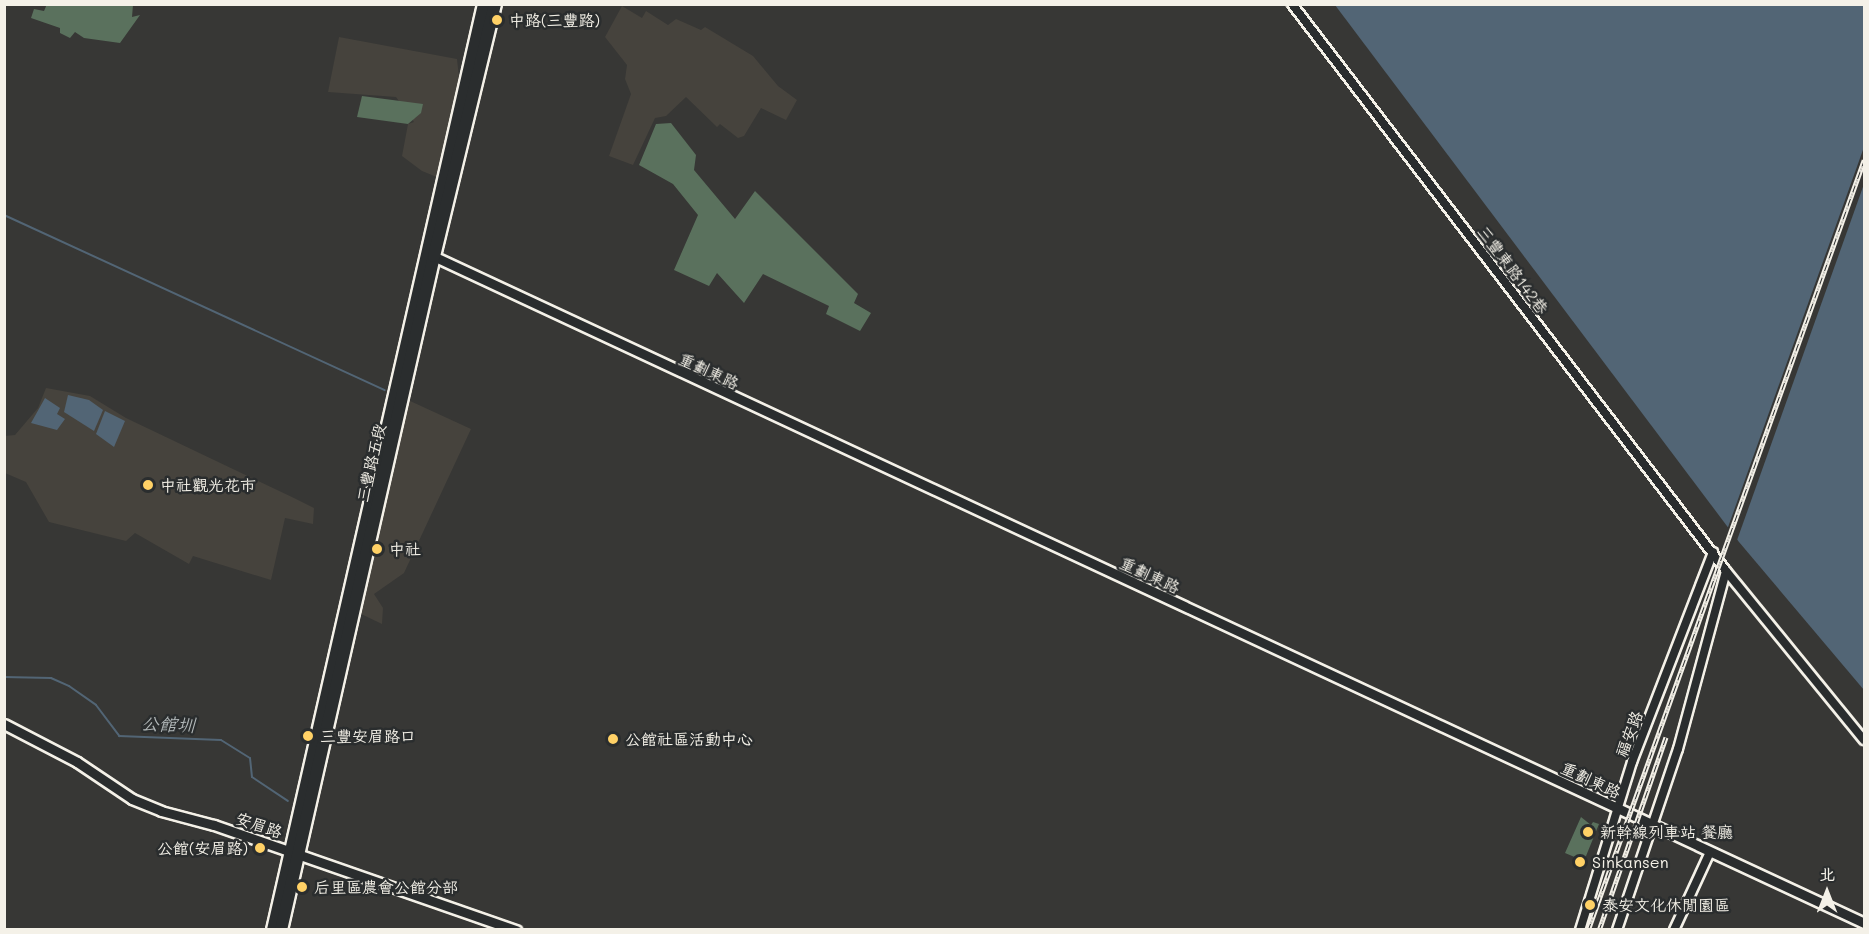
<!DOCTYPE html>
<html>
<head>
<meta charset="utf-8">
<style>
  body { margin:0 }
  #map { position:relative; width:1869px; height:934px; overflow:hidden; background:#373735; font-family:Mali,"LXGW WenKai TC",sans-serif }
  div>[style] { position:absolute }
  [style*='--x'] { left:calc(var(--x)*1px); top:calc(var(--y)*1px); width:calc(var(--w)*1px); rotate:calc(var(--a)*1deg) }
  .built>* { inset:0; background:#46433d }
  .green>* { inset:0; background:#5a715d }
  .water>* { inset:0; background:#526575 }
  .pier>* { inset:0; background:#373735 }
  .stream>* { height:2px; margin:-1px; padding:0 1px; transform-origin:1px; border-radius:1px; background:#526575 }
  .roads { filter:drop-shadow(2px 0 #f4f1e8) drop-shadow(-2px 0 #f4f1e8) drop-shadow(0 2px #f4f1e8) drop-shadow(0 -2px #f4f1e8) }
  .minor>* { height:8px; margin:-4px; padding:0 4px; transform-origin:4px; border-radius:4px; background:#2a2d2e }
  .tertiary>* { height:9px; margin:-4.5px; padding:0 4.5px; transform-origin:4.5px; border-radius:4.5px; background:#2a2d2e }
  .primary>* { height:12px; margin:-6px; padding:0 6px; transform-origin:6px; border-radius:6px; background:#2a2d2e }
  .rail>* { height:4.5px; margin-top:-2.25px; transform-origin:0; background:repeating-linear-gradient(90deg,#2a2d2e 0 7px,#f4f1e8 0 14px); box-sizing:border-box; border-block:2px solid #f4f1e8 }
  .dots>* { width:16px; height:16px; translate:-50% -50%; box-sizing:border-box; border:3px solid #2a2d2e; border-radius:50% }
  span { translate:-50% -50%; white-space:nowrap; text-align:center; line-height:1.15; -webkit-text-stroke:5px #2a2d2e; paint-order:stroke }
  .poi-label { font-size:16px; color:#f4f1e8 }
  .left { translate:0 -50%; text-align:left }
  .right { translate:-100% -50%; text-align:right }
  .street-label { font-size:16px; color:#f4f1e8 }
  .water-label { font-size:18px; color:#b3b9ba; font-style:italic }
  .frame { position:absolute; inset:0; border:6px solid #f4f1e8; pointer-events:none }
  .north { position:absolute; left:1797px; top:862px; width:60px; height:60px; -webkit-text-stroke:4px #2a2d2e; paint-order:stroke; rotate:0deg; font-size:16px; font-weight:700; line-height:24px; text-align:center; color:#f4f1e8 }
  .north::after { content:''; display:block; margin:auto; width:21px; height:27px; background:#f4f1e8; clip-path:polygon(50% 0,100% 100%,50% 72%,0 100%) }
</style>
</head>
<body>
<div id="map">
  <div class="built">
    <div style="clip-path:polygon(622px 6px,642px 18px,646px 11px,668px 25px,676px 19px,701px 30px,705px 27px,753px 56px,778px 86px,797px 100px,786px 120px,761px 108px,744px 136px,738px 138px,720px 124px,717px 127px,686px 97px,666px 116px,655px 118px,633px 165px,609px 156px,631px 94px,625px 79px,627px 65px,605px 37px)"></div>
    <div style="clip-path:polygon(339px 37px,457px 59px,459px 77px,439px 178px,422px 171px,402px 156px,408px 124px,414px 122px,396px 97px,328px 92px)"></div>
    <div style="clip-path:polygon(46px 388px,90px 396px,126px 418px,294px 498px,314px 508px,313px 524px,285px 518px,271px 580px,193px 556px,189px 564px,135px 533px,126px 541px,49px 522px,26px 482px,5px 473px,4px 436px,15px 435px,38px 408px)"></div>
    <div style="clip-path:polygon(408px 400px,471px 429px,404px 573px,374px 594px,383px 608px,382px 624px,359px 613px)"></div>
  </div>
  <div class="green">
    <div style="clip-path:polygon(47px 4px,133px 5px,132px 17px,140px 15px,120px 43px,84px 38px,75px 32px,70px 38px,60px 33px,60px 28px,31px 18px,34px 9px,44px 11px)"></div>
    <div style="clip-path:polygon(362px 96px,423px 104px,421px 113px,408px 124px,357px 117px)"></div>
    <div style="clip-path:polygon(671px 123px,696px 155px,694px 170px,735px 219px,755px 191px,858px 294px,854px 303px,871px 313px,860px 331px,826px 314px,829px 306px,763px 274px,744px 303px,717px 273px,709px 286px,674px 270px,698px 215px,673px 184px,639px 165px,656px 124px)"></div>
    <div style="clip-path:polygon(1581px 817px,1591px 825px,1593px 822px,1599px 824px,1584px 861px,1565px 853px)"></div>
  </div>
  <div class="water">
    <div style="clip-path:polygon(1335px 5px,1864px 5px,1864px 690px,1739px 542px)"></div>
    <div style="clip-path:polygon(68px 395px,89px 400px,103px 410px,94px 431px,64px 412px)"></div>
    <div style="clip-path:polygon(45px 398px,60px 408px,57px 414px,65px 419px,57px 430px,31px 423px)"></div>
    <div style="clip-path:polygon(105px 411px,125px 421px,114px 447px,96px 434px)"></div>
  </div>
  <div class="pier">
    <div style="clip-path:polygon(1864px 147px,1864px 184px,1736px 543px,1727px 530px)"></div>
  </div>
  <div class="stream">
    <div style="--x:4;--y:215;--w:419;--a:24.7"></div>
    <div style="--x:4;--y:677;--w:47;--a:1.2"></div>
    <div style="--x:51;--y:678;--w:20;--a:24"></div>
    <div style="--x:69;--y:686;--w:33;--a:35"></div>
    <div style="--x:96;--y:705;--w:39;--a:53"></div>
    <div style="--x:119;--y:736;--w:102;--a:2.2"></div>
    <div style="--x:221;--y:740;--w:34;--a:32"></div>
    <div style="--x:250;--y:758;--w:19;--a:84"></div>
    <div style="--x:252;--y:777;--w:43;--a:33.7"></div>
  </div>
  <div class="roads">
    <div class="minor">
      <div style="--x:1292;--y:4;--w:714;--a:52.57"></div>
      <div style="--x:1726;--y:571;--w:218;--a:50.8"></div>
      <div style="--x:1580;--y:930;--w:176;--a:-72.8"></div>
      <div style="--x:1632;--y:762;--w:225;--a:-68.9"></div>
      <div style="--x:1617;--y:930;--w:191;--a:-71.4"></div>
      <div style="--x:1678;--y:749;--w:184;--a:-74.9"></div>
      <div style="--x:1674;--y:930;--w:86;--a:-65.2"></div>
    </div>
    <div class="tertiary">
      <div style="--x:431;--y:255;--w:1581;--a:24.99"></div>
      <div style="--x:4;--y:724;--w:82;--a:27.5"></div>
      <div style="--x:77;--y:762;--w:66;--a:33.9"></div>
      <div style="--x:132;--y:799;--w:31;--a:22"></div>
      <div style="--x:161;--y:811;--w:55;--a:14.8"></div>
      <div style="--x:214;--y:825;--w:320;--a:19.2"></div>
    </div>
    <div class="primary">
      <div style="--x:273;--y:930;--w:950;--a:-77.16"></div>
      <div style="--x:281;--y:930;--w:691;--a:-77.21"></div>
      <div style="--x:434;--y:256;--w:259;--a:-76.4"></div>
    </div>
  </div>
  <div class="rail">
    <div style="--x:1588;--y:930;--w:818;--a:-70.28"></div>
    <div style="--x:1599;--y:930;--w:204;--a:-70.9"></div>
  </div>
  <div class="dots">
    <div style="left:497px;top:20px;background:#ffd166"></div>
    <div style="left:148px;top:485px;background:#ffd166"></div>
    <div style="left:377px;top:549px;background:#ffd166"></div>
    <div style="left:308px;top:736px;background:#ffd166"></div>
    <div style="left:613px;top:739px;background:#ffd166"></div>
    <div style="left:1588px;top:832px;background:#ffd166"></div>
    <div style="left:260px;top:848px;background:#ffd166"></div>
    <div style="left:1580px;top:862px;background:#ffd166"></div>
    <div style="left:302px;top:887px;background:#ffd166"></div>
    <div style="left:1590px;top:905px;background:#ffd166"></div>
  </div>
  <div class="poi-label">
    <span class="left" style="left:509px;top:20px">中路(三豐路)</span>
    <span class="left" style="left:160px;top:485px">中社觀光花市</span>
    <span class="left" style="left:389px;top:549px">中社</span>
    <span class="left" style="left:320px;top:736px">三豐安眉路口</span>
    <span class="left" style="left:625px;top:739px">公館社區活動中心</span>
    <span class="left" style="left:1600px;top:832px">新幹線列車站 餐廳</span>
    <span class="right" style="left:248px;top:848px">公館(安眉路)</span>
    <span class="left" style="left:1592px;top:862px">Sinkansen</span>
    <span class="left" style="left:314px;top:887px">后里區農會公館分部</span>
    <span class="left" style="left:1602px;top:905px">泰安文化休閒園區</span>
  </div>
  <div class="street-label">
    <span style="left:1513px;top:270px;rotate:53deg">三豐東路142巷</span>
    <span style="left:709px;top:371px;rotate:25deg">重劃東路</span>
    <span style="left:371px;top:463px;rotate:-77deg">三豐路五段</span>
    <span style="left:1150px;top:575px;rotate:25deg">重劃東路</span>
    <span style="left:1629px;top:734px;rotate:-69deg">福安路</span>
    <span style="left:1591px;top:780px;rotate:25deg">重劃東路</span>
    <span style="left:259px;top:825px;rotate:19deg">安眉路</span>
  </div>
  <div class="water-label">
    <span style="left:168px;top:724px;rotate:2deg">公館圳</span>
  </div>
  <div class="frame"></div>
  <div class="north">北</div>
</div>
</body>
</html>
